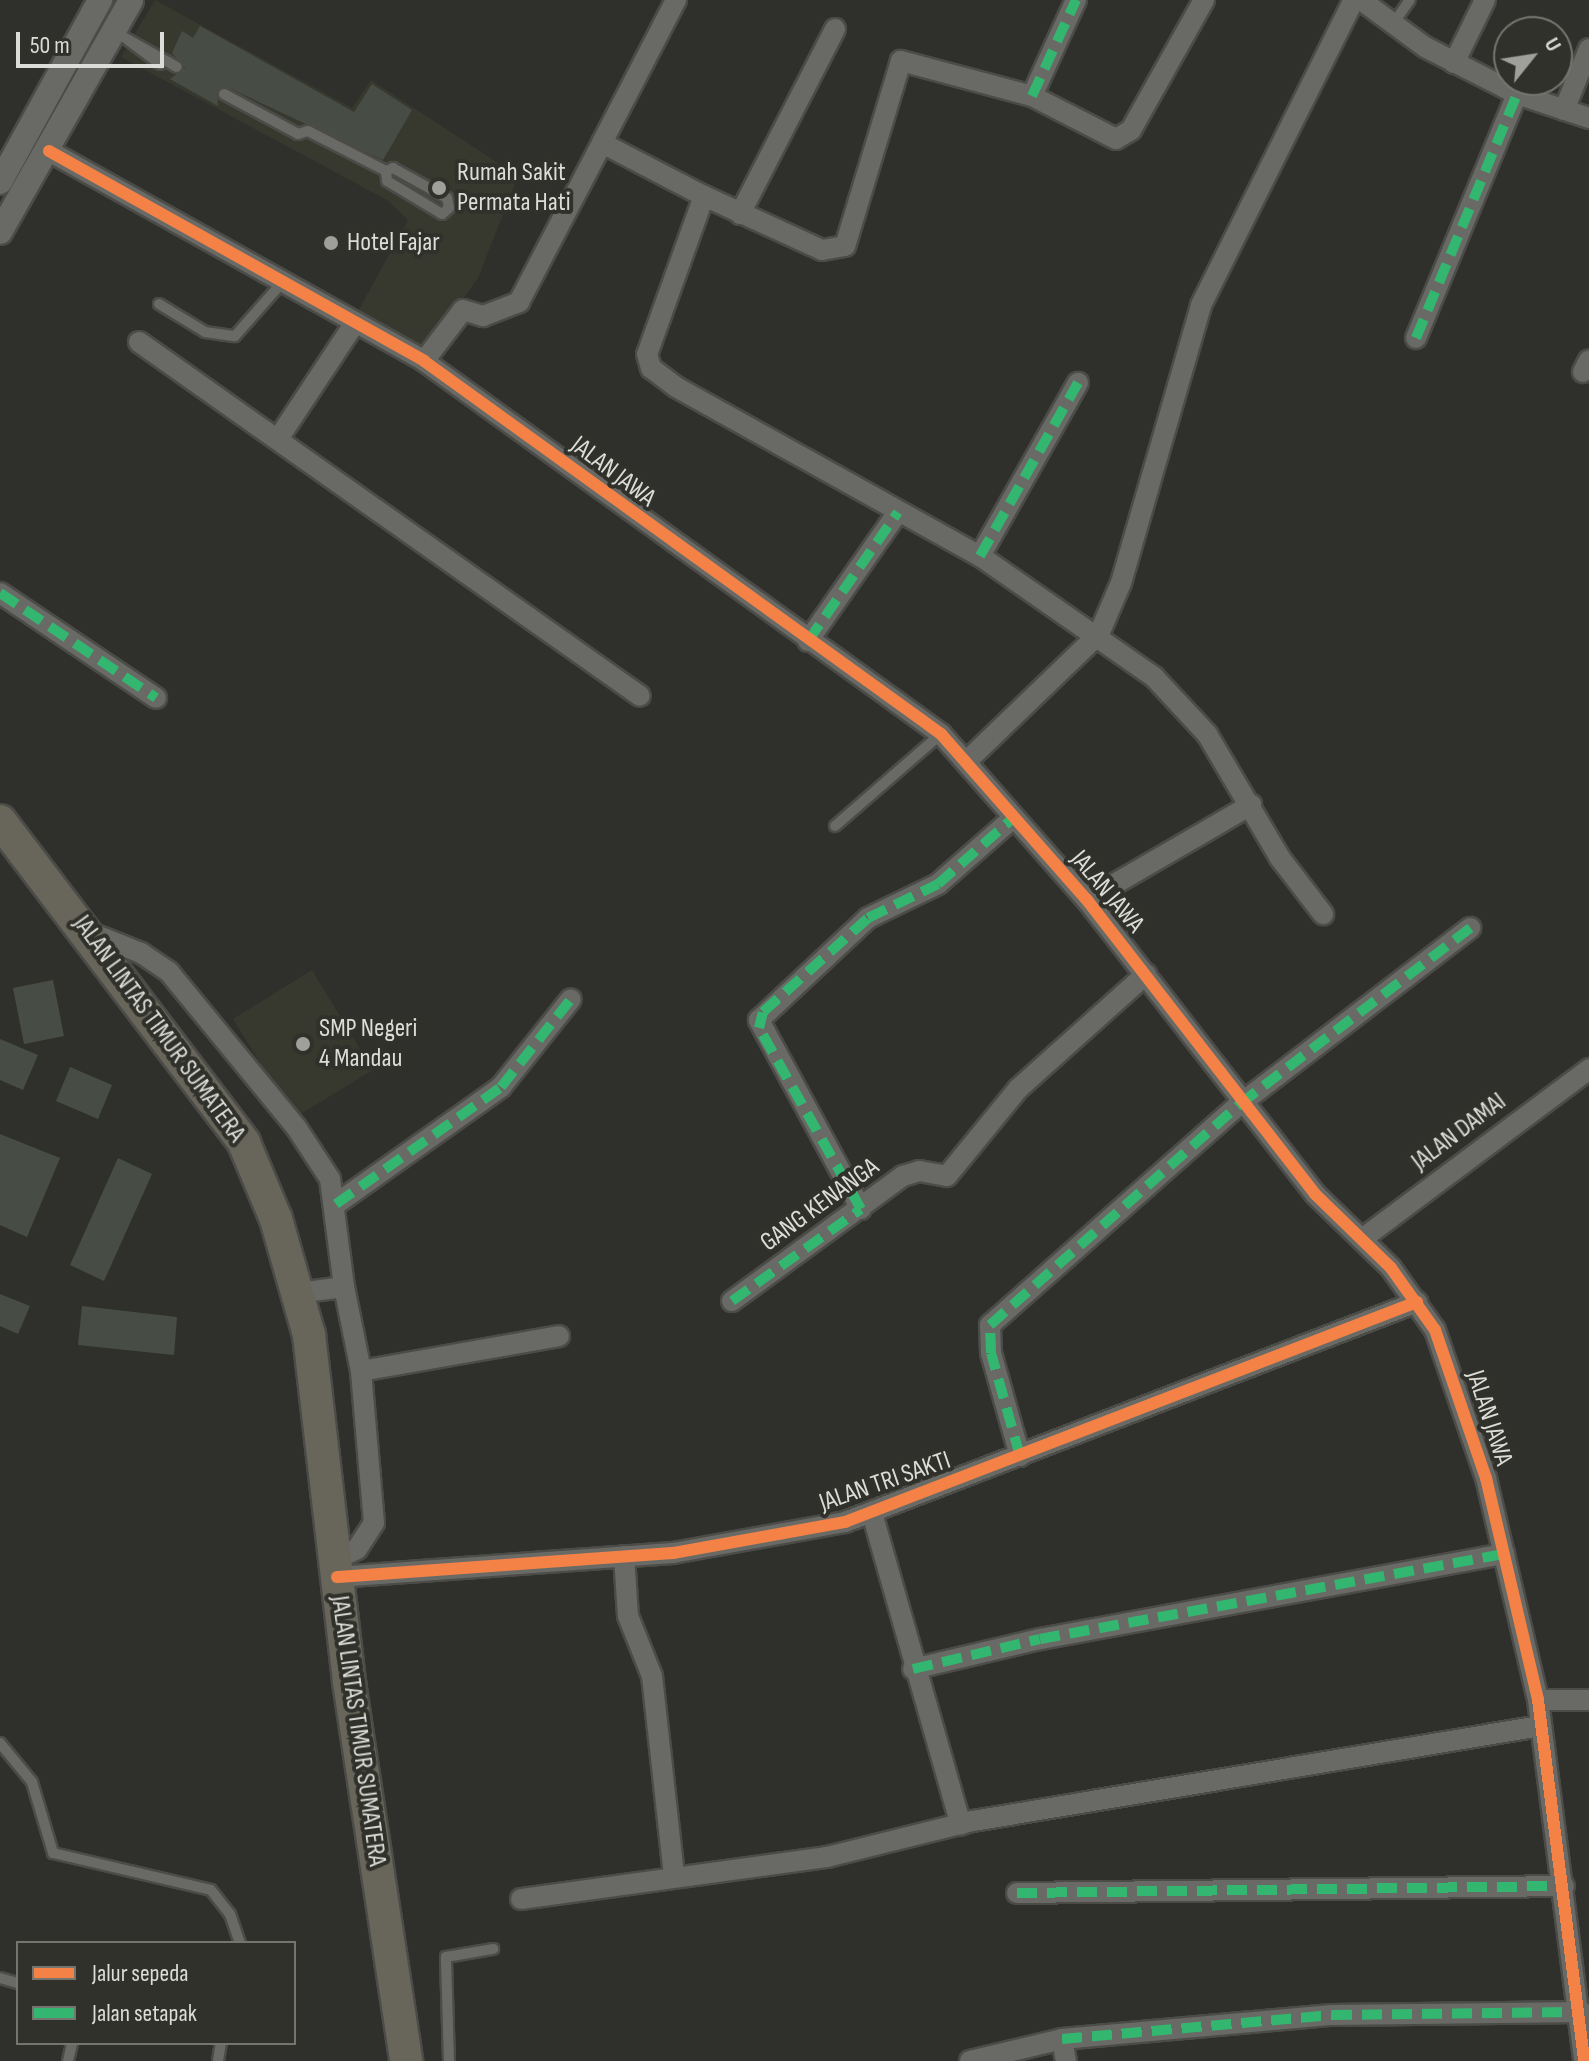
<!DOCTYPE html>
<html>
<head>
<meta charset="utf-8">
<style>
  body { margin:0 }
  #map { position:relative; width:1589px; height:2061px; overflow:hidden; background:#2f302b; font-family:"Sofia Sans Condensed",sans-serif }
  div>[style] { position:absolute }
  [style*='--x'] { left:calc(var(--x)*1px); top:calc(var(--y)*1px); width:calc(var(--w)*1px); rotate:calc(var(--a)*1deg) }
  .built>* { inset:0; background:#38392e }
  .building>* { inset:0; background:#474d44 }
  .roads { filter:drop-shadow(2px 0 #4b4b48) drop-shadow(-2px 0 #4b4b48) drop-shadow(0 2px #4b4b48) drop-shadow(0 -2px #4b4b48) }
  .service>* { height:10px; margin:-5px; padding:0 5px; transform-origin:5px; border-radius:5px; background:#696a66 }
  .minor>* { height:20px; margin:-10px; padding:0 10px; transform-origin:10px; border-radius:10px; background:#696a66 }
  .tertiary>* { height:24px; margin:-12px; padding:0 12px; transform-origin:12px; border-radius:12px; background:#696a66 }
  .trunk>* { height:32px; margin:-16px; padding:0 16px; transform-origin:16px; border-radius:16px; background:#68665a }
  .quiet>* { height:10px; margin-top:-5px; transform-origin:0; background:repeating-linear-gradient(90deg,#33b770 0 20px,transparent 0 30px) }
  .cycleway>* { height:12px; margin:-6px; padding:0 6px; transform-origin:6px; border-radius:6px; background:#f48246 }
  .dots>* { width:22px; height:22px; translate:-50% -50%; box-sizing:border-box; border:4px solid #30312a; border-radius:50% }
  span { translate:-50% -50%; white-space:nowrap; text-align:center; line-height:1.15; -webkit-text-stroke:8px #30312a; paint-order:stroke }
  .poi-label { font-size:26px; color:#dcdcd8 }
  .left { translate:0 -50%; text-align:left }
  .street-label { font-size:26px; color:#dcdcd8 }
  .legend { position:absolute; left:16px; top:1941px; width:280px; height:104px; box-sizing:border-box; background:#30312a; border:2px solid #757570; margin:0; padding:10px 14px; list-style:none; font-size:24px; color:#dcdcd8 }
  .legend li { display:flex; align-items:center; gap:16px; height:40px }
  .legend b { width:40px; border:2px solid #757570 }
  .north { position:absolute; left:1493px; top:16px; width:80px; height:80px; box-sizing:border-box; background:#30312a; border:2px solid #757570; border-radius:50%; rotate:60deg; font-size:22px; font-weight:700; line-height:32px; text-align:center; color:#dcdcd8 }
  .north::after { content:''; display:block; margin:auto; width:28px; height:36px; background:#9fa09b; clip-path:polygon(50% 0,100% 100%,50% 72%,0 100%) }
  .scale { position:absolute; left:16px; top:32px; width:148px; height:36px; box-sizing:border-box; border:4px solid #dcdcd8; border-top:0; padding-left:10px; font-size:24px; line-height:28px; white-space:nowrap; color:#dcdcd8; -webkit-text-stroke:6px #30312a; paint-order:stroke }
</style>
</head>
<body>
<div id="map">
  <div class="built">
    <div style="clip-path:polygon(155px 0,352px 108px,371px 80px,518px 176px,478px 278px,423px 354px,355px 317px,408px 220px,387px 200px,121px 57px)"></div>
    <div style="clip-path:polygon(312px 970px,373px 1070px,294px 1118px,233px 1019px)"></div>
  </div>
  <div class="building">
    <div style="clip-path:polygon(200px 26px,354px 112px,372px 84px,412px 110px,383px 160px,227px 87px,217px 91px,218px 106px,170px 79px,185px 68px,172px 53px,182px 31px,193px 38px)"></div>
    <div style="clip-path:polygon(53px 980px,64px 1036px,24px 1044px,13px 988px)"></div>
    <div style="clip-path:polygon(0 1039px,38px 1055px,23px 1090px,0 1080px)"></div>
    <div style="clip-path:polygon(70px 1067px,112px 1085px,98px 1119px,56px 1101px)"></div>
    <div style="clip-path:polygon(0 1134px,60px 1158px,27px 1237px,0 1225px)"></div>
    <div style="clip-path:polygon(118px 1158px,152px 1174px,104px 1281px,70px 1265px)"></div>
    <div style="clip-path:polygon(0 1294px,30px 1306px,18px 1334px,0 1326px)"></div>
    <div style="clip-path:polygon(82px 1306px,177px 1317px,174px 1355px,78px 1345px)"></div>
  </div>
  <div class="roads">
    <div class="service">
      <div style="--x:1393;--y:24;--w:29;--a:-55"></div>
      <div style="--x:113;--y:31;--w:73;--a:29.4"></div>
      <div style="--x:128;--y:40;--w:40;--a:37"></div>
      <div style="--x:224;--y:94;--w:84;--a:28.4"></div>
      <div style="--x:298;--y:134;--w:10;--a:-17"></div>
      <div style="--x:308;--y:131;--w:88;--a:27.1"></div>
      <div style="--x:386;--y:171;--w:8;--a:-23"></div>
      <div style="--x:393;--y:168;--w:62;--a:29.1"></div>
      <div style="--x:447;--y:198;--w:10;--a:79"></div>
      <div style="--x:449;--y:208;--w:9;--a:139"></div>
      <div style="--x:442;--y:214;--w:64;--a:-149"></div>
      <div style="--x:387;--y:181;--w:10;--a:-96"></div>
      <div style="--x:159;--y:304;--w:54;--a:31.3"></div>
      <div style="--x:205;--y:332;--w:30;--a:8"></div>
      <div style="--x:235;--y:336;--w:68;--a:-48.6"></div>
      <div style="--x:835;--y:826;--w:140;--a:-41"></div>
      <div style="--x:0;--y:1743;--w:50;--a:50.6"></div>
      <div style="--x:32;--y:1782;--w:74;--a:73.5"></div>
      <div style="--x:53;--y:1853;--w:162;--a:13.2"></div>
      <div style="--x:211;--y:1890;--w:31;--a:52"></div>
      <div style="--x:230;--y:1914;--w:31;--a:71"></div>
      <div style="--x:0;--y:1978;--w:19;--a:16"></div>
      <div style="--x:68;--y:2061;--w:18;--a:-77"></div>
      <div style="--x:218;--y:2061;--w:18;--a:-81"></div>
      <div style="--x:449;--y:2061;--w:104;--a:-91.7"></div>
      <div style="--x:446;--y:1957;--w:48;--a:-9.7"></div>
    </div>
    <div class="minor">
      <div style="--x:676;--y:0;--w:161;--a:117.4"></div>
      <div style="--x:602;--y:143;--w:115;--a:27.5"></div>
      <div style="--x:1204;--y:0;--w:149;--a:119.3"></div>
      <div style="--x:1131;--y:130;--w:17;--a:149"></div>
      <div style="--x:1116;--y:139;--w:94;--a:-152.9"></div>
      <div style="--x:1032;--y:96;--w:136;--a:-165"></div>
      <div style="--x:901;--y:61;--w:193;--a:106.8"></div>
      <div style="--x:845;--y:246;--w:23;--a:170"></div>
      <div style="--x:822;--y:250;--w:130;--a:-155.4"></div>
      <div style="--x:704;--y:196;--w:168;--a:109.8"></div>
      <div style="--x:647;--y:354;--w:15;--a:74"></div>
      <div style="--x:651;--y:368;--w:31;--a:37"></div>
      <div style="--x:676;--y:387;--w:348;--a:29.1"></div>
      <div style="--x:980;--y:556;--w:212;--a:34.8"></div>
      <div style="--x:1154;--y:677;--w:78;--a:47.1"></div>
      <div style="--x:1207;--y:734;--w:144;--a:59.5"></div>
      <div style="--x:1280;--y:858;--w:71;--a:52.5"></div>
      <div style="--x:1361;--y:0;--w:79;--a:36.3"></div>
      <div style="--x:1425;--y:47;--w:103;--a:27.1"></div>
      <div style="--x:1517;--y:94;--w:76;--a:18.4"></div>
      <div style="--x:1454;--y:63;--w:70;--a:-63.8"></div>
      <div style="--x:1032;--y:96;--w:106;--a:-65.4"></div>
      <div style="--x:1564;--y:110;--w:66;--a:-67.7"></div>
      <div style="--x:49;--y:151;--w:430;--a:29.2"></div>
      <div style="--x:424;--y:361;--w:638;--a:35.81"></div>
      <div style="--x:941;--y:734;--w:221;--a:48.7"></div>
      <div style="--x:1087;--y:900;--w:372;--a:52.2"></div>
      <div style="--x:1315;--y:1194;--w:106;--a:44.2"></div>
      <div style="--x:1391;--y:1268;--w:76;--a:54.6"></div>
      <div style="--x:1435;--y:1330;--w:157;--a:71"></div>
      <div style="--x:1486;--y:1478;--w:228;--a:76.8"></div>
      <div style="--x:1538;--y:1700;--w:364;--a:82.7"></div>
      <div style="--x:740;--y:214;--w:208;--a:-62.8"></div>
      <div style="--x:1416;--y:338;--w:264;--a:-67.5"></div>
      <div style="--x:139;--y:342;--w:613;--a:35.24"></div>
      <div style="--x:424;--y:361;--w:64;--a:-52.6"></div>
      <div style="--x:463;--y:310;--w:21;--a:17"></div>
      <div style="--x:483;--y:316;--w:39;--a:-21"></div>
      <div style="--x:519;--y:302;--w:179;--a:-62.4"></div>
      <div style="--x:1583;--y:372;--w:13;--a:-63"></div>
      <div style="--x:278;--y:439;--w:138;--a:-56.5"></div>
      <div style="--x:980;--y:556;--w:199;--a:-60.5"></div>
      <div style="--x:0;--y:593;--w:188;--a:33.9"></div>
      <div style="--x:808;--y:641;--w:157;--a:-55.1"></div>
      <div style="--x:968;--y:760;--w:182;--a:-43.9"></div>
      <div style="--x:1099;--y:634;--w:56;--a:-66.7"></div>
      <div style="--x:1121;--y:583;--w:289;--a:-73.9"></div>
      <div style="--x:1201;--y:305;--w:341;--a:-63.4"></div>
      <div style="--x:1087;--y:900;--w:190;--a:-30.1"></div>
      <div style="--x:91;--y:933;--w:54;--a:21.8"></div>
      <div style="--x:141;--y:953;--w:34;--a:34"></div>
      <div style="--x:169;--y:972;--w:200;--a:50.7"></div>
      <div style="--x:296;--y:1127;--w:62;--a:56.8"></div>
      <div style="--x:330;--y:1179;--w:109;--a:82.6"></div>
      <div style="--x:344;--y:1287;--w:46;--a:172.6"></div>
      <div style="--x:336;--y:1204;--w:202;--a:-35.3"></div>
      <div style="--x:501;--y:1087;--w:112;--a:-51.5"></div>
      <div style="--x:861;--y:1209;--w:215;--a:-118.4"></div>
      <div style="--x:759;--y:1020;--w:149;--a:-43.1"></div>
      <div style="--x:868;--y:918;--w:78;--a:-25.9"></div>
      <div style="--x:938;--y:884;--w:100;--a:-41.3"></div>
      <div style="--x:1362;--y:1239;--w:284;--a:-36.8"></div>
      <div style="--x:732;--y:1301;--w:212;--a:-36.2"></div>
      <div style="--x:903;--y:1176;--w:17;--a:-17"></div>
      <div style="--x:919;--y:1171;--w:28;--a:10"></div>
      <div style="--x:947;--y:1176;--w:112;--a:-50.8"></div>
      <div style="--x:1018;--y:1089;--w:172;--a:-41.9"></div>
      <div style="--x:361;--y:1371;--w:201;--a:-10"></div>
      <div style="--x:1020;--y:1456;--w:107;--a:-105.7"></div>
      <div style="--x:991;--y:1353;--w:28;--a:-92"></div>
      <div style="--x:990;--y:1325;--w:334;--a:-41.5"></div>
      <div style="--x:1240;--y:1104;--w:290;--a:-37.4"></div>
      <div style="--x:872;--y:1513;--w:324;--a:74.1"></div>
      <div style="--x:624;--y:1556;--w:60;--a:86.2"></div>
      <div style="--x:628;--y:1616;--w:65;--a:68.2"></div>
      <div style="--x:652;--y:1676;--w:199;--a:83.7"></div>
      <div style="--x:336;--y:1559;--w:23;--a:-25"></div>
      <div style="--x:357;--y:1549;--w:31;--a:-57"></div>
      <div style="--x:374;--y:1523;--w:153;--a:-94.9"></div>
      <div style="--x:361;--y:1371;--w:86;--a:-101.4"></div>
      <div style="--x:337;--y:1577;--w:337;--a:-4.1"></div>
      <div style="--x:673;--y:1553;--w:175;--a:-10.2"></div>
      <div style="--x:845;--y:1522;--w:613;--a:-21.04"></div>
      <div style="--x:913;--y:1669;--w:130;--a:-13.3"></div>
      <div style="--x:1040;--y:1639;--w:472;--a:-10.4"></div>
      <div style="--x:1538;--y:1700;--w:51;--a:0"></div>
      <div style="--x:1017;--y:1893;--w:547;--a:-0.73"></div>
      <div style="--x:521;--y:1899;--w:309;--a:-7.8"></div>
      <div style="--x:827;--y:1857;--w:150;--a:-13.9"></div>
      <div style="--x:973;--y:1821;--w:575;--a:-9.51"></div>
      <div style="--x:1062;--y:2039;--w:271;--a:-5.1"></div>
      <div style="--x:1332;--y:2015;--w:250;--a:-0.7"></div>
      <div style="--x:970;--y:2061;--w:95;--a:-13.4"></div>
      <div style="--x:1062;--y:2039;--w:22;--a:80"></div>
    </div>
    <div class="tertiary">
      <div style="--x:0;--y:182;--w:208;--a:-61.2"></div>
      <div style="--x:0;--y:232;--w:266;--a:-60.5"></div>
    </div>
    <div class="trunk">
      <div style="--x:0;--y:821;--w:404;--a:52.8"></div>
      <div style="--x:244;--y:1143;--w:82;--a:67.2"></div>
      <div style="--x:276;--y:1219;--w:121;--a:74.1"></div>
      <div style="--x:309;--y:1335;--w:349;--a:83.4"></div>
      <div style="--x:349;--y:1682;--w:383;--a:81.4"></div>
    </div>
  </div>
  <div class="quiet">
    <div style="--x:1032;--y:96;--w:106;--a:-65.4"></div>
    <div style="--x:1416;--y:338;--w:264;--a:-67.5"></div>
    <div style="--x:980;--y:556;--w:199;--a:-60.5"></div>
    <div style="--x:0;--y:593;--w:188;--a:33.9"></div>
    <div style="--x:808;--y:641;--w:157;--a:-55.1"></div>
    <div style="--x:336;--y:1204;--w:202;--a:-35.3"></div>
    <div style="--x:501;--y:1087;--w:112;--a:-51.5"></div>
    <div style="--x:732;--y:1301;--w:158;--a:-35.5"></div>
    <div style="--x:861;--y:1209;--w:208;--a:-119.4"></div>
    <div style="--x:759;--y:1028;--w:16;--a:-76"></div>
    <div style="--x:763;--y:1012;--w:141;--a:-41.8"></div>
    <div style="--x:868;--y:918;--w:78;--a:-25.9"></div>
    <div style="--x:938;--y:884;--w:100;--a:-41.3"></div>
    <div style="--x:1020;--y:1456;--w:107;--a:-105.7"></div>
    <div style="--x:991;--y:1353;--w:28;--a:-92"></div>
    <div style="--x:990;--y:1325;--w:334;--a:-41.5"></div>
    <div style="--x:1240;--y:1104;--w:290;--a:-37.4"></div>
    <div style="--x:913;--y:1669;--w:130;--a:-13.3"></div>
    <div style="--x:1040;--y:1639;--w:472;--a:-10.4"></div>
    <div style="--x:1017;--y:1893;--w:547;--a:-0.73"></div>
    <div style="--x:1062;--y:2039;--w:271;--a:-5.1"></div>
    <div style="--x:1332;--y:2015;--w:250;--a:-0.7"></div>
  </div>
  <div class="cycleway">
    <div style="--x:49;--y:151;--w:430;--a:29.2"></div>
    <div style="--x:424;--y:361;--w:638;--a:35.81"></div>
    <div style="--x:941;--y:734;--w:221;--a:48.7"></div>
    <div style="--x:1087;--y:900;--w:372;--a:52.2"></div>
    <div style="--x:1315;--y:1194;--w:106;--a:44.2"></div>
    <div style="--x:1391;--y:1268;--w:76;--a:54.6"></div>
    <div style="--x:1435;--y:1330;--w:157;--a:71"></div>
    <div style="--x:1486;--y:1478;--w:228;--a:76.8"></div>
    <div style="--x:1538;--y:1700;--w:364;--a:82.7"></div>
    <div style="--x:337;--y:1577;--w:337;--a:-4.1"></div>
    <div style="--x:673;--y:1553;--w:175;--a:-10.2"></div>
    <div style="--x:845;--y:1522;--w:613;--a:-21.04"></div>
  </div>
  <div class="dots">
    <div style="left:439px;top:188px;background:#9fa09b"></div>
    <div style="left:331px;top:243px;background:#9fa09b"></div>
    <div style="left:303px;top:1044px;background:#9fa09b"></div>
  </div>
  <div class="poi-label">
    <span class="left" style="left:457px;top:188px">Rumah Sakit<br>Permata Hati</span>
    <span class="left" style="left:347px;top:243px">Hotel Fajar</span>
    <span class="left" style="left:319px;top:1044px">SMP Negeri<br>4 Mandau</span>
  </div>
  <div class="street-label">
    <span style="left:613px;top:472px;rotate:37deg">JALAN JAWA</span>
    <span style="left:1107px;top:892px;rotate:50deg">JALAN JAWA</span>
    <span style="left:159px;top:1029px;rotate:54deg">JALAN LINTAS TIMUR SUMATERA</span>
    <span style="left:1459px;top:1132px;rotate:-37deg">JALAN DAMAI</span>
    <span style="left:820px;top:1205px;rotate:-36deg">GANG KENANGA</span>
    <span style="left:1489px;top:1418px;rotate:72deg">JALAN JAWA</span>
    <span style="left:885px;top:1482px;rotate:-19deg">JALAN TRI SAKTI</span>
    <span style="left:358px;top:1731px;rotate:82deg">JALAN LINTAS TIMUR SUMATERA</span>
  </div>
  <ul class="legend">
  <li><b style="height:10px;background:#f48246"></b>Jalur sepeda</li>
  <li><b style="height:10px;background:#33b770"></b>Jalan setapak</li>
  </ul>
  <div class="north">U</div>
  <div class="scale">50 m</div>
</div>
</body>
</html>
